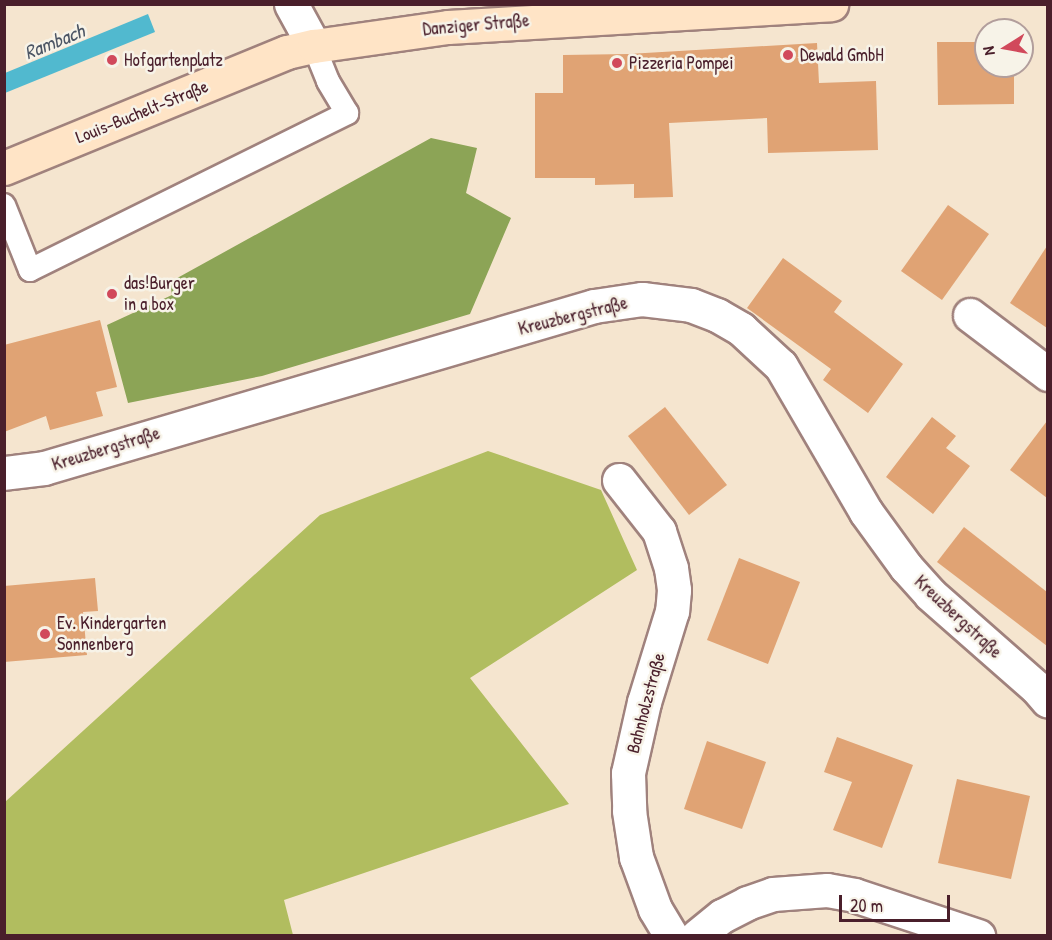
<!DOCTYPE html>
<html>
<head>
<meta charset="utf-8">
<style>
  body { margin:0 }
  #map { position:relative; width:1052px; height:940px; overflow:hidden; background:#f5e5cf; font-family:"Patrick Hand",sans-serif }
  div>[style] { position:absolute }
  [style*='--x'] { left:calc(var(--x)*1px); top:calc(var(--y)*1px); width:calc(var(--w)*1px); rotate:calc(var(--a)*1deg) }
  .green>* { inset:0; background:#b1bd5f }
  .forest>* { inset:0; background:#8ca456 }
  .water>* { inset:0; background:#51b9cf }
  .building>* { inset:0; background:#e0a374 }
  .roads { filter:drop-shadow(2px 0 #a0827d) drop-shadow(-2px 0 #a0827d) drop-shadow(0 2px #a0827d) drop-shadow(0 -2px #a0827d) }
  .lane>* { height:22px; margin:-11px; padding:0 11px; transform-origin:11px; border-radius:11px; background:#fff }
  .street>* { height:33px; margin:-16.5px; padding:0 16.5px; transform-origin:16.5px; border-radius:16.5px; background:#fff }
  .secondary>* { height:33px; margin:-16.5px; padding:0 16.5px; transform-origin:16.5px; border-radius:16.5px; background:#ffe4c6 }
  .dots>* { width:16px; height:16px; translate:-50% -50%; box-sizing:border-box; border:3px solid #f7f3e8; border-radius:50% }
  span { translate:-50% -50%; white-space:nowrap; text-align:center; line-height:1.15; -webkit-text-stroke:5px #f7f3e8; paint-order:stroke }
  .street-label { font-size:18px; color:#4a1f2b }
  .poi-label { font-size:18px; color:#4a1f2b }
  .left { translate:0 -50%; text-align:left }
  .water-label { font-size:20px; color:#4c5564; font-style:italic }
  .frame { position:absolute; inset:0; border:6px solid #4a1f2b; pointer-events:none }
  .north { position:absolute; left:974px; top:18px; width:60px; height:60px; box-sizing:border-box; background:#f7f3e8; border:2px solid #b29e9c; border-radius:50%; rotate:259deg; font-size:16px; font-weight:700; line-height:24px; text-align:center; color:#4a1f2b }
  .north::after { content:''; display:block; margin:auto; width:21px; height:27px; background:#d1495b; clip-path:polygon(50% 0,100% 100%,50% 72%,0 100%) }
  .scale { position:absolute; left:839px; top:895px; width:111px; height:27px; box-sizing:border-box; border:3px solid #4a1f2b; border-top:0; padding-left:8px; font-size:18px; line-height:21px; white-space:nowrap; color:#4a1f2b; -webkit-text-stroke:4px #f7f3e8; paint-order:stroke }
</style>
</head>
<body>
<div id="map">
  <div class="green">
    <div style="clip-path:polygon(488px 451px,601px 490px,637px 570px,470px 678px,569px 804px,284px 900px,293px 935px,5px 935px,5px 802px,320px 515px)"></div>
  </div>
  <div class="forest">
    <div style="clip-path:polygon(431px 138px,477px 148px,466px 193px,511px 218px,470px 314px,262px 376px,128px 403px,107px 325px,172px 295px,170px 282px)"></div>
  </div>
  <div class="water">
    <div style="clip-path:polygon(148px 14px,155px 32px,5px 93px,5px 73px)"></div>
  </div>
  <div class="building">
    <div style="clip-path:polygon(937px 42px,986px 42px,986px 66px,1014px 66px,1014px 104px,938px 105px)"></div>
    <div style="clip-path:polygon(817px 43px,819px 83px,876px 81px,878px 150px,768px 153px,767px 118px,669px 123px,673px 197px,634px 198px,634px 184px,595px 185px,595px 178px,535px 178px,535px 93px,563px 93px,563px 55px,628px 54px)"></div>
    <div style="clip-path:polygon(948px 205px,989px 234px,942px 300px,901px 271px)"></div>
    <div style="clip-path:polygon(1047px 246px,1047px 328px,1010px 303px)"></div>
    <div style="clip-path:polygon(783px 258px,842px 301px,834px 312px,903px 364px,868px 413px,823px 380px,831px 369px,747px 308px)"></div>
    <div style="clip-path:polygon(100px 320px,117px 387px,96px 392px,103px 416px,50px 430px,46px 416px,4px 432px,4px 345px)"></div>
    <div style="clip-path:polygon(665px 407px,727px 485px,689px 515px,628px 436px)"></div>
    <div style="clip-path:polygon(932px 417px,956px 436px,946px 448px,970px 466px,933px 514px,886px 477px)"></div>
    <div style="clip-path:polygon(1047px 421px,1047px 498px,1010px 470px)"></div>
    <div style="clip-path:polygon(964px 527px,1047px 592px,1047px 646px,937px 562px)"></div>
    <div style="clip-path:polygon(739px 558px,800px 582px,768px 664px,707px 640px)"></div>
    <div style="clip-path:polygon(95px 578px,98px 611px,83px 612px,87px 655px,4px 662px,4px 586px)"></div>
    <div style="clip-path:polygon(837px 737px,913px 765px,882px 848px,833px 830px,852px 782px,824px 772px)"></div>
    <div style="clip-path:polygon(707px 741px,766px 762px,742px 829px,684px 809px)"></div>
    <div style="clip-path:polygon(957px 779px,1030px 796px,1011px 879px,938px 863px)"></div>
  </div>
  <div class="roads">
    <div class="lane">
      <div style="--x:4;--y:205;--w:70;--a:68.2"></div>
      <div style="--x:30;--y:270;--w:354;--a:-26.3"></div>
      <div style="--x:347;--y:113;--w:37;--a:-121"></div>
      <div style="--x:328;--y:81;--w:38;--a:-112"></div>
    </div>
    <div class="street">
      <div style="--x:291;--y:4;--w:48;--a:61.3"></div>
      <div style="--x:970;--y:315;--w:98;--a:37.1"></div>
      <div style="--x:4;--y:473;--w:40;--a:-7.1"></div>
      <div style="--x:44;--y:468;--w:573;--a:-16.41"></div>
      <div style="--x:594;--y:306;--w:49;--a:-8.3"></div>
      <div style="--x:642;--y:299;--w:49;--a:7"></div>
      <div style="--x:691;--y:305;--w:28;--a:21"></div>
      <div style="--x:717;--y:315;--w:28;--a:30"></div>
      <div style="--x:741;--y:329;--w:54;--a:42.8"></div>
      <div style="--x:781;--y:366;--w:169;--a:59.8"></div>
      <div style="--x:866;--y:512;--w:68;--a:54"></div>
      <div style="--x:906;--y:567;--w:36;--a:48"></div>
      <div style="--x:930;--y:594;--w:141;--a:41.3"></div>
      <div style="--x:1036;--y:687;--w:18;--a:49"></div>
      <div style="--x:619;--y:480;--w:65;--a:51.9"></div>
      <div style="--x:659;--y:531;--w:39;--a:72"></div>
      <div style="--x:671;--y:568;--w:22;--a:82"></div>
      <div style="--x:674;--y:590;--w:21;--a:95"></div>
      <div style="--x:672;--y:611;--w:95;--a:107.1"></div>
      <div style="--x:644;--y:702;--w:73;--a:102.7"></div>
      <div style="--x:628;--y:773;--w:38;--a:88"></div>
      <div style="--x:629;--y:811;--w:47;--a:81.3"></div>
      <div style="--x:636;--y:857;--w:55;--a:69.9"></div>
      <div style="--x:655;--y:909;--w:31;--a:59"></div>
      <div style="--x:697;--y:936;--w:32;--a:-39"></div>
      <div style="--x:722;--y:916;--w:28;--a:-27"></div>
      <div style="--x:747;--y:903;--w:28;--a:-19"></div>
      <div style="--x:773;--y:894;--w:54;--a:-4.2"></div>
      <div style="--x:827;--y:890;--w:27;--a:10"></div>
      <div style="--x:854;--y:895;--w:131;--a:18.3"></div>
    </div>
    <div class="secondary">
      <div style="--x:4;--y:168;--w:306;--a:-22.3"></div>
      <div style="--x:287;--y:52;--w:28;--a:-13"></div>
      <div style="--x:314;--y:46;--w:135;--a:-8.1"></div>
      <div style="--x:448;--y:27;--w:384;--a:-3.4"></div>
    </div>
  </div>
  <div class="dots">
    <div style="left:788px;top:55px;background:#d1495b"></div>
    <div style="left:112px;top:60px;background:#d1495b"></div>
    <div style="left:617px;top:63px;background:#d1495b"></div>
    <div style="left:112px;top:294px;background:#d1495b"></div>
    <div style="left:45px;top:634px;background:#d1495b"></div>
  </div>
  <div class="street-label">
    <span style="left:476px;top:25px;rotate:-5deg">Danziger Straße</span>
    <span style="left:142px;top:112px;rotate:-22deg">Louis-Buchelt-Straße</span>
    <span style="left:573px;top:316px;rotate:-14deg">Kreuzbergstraße</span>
    <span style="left:106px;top:449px;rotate:-17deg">Kreuzbergstraße</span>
    <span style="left:958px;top:617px;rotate:43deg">Kreuzbergstraße</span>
    <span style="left:646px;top:703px;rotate:-75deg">Bahnholzstraße</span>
  </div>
  <div class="poi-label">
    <span class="left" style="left:800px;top:55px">Dewald GmbH</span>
    <span class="left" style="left:124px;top:60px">Hofgartenplatz</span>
    <span class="left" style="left:629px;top:63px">Pizzeria Pompei</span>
    <span class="left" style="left:124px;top:294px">das!Burger<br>in a box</span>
    <span class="left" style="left:57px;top:634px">Ev. Kindergarten<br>Sonnenberg</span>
  </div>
  <div class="water-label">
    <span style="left:54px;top:41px;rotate:-22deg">Rambach</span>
  </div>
  <div class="frame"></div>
  <div class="north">N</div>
  <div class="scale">20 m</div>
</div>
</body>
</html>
